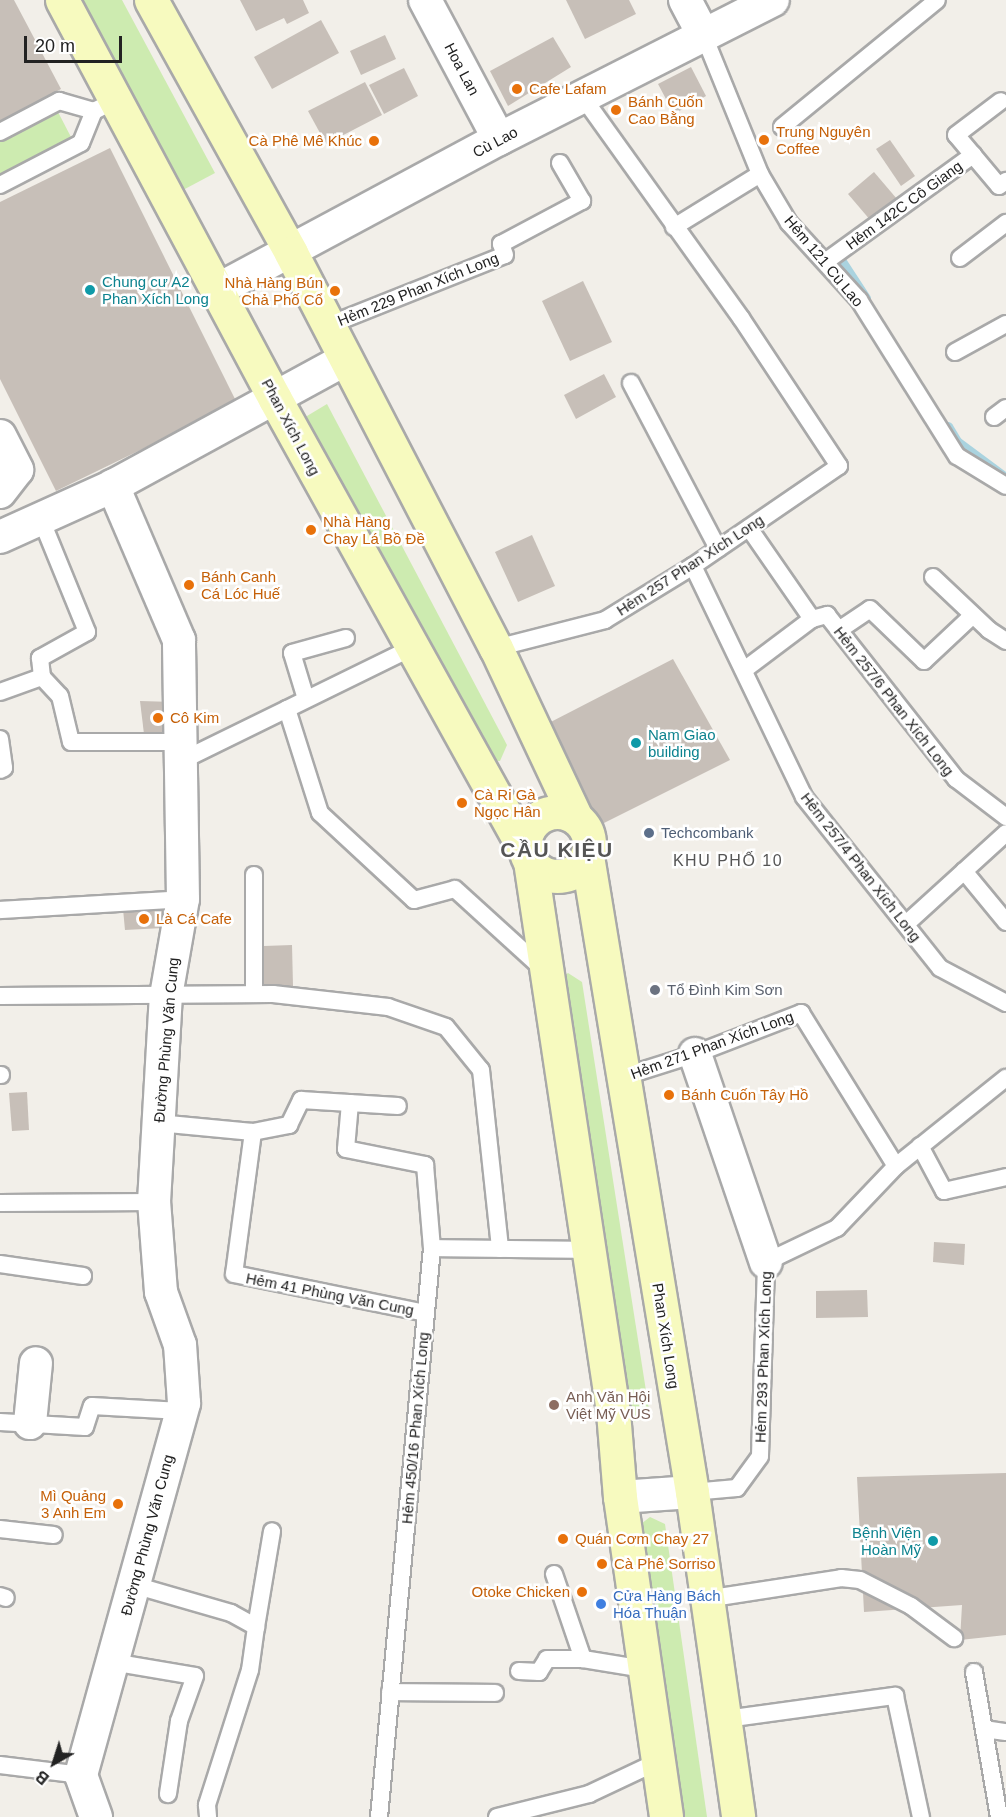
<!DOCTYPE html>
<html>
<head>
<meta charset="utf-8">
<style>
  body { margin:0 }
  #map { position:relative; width:1006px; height:1817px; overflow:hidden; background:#f2efe9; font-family:Arial,sans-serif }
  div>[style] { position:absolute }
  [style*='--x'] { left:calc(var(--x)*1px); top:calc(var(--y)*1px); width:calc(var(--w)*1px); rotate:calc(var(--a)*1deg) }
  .grass>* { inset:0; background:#cdebb0 }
  .stream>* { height:9px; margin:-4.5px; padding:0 4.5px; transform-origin:4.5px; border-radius:4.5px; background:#aad3df }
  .building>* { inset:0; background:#c7bfb8 }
  .roads { filter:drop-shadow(2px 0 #a9a9a9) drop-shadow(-2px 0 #a9a9a9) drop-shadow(0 2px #a9a9a9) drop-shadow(0 -2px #a9a9a9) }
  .lane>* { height:16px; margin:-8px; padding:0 8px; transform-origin:8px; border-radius:8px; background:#fff }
  .street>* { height:32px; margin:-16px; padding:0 16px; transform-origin:16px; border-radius:16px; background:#fff }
  .secondary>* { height:33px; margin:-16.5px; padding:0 16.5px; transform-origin:16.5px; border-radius:16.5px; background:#f7fabf }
  .secondary>.ring { margin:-16.5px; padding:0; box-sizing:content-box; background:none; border:33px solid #f7fabf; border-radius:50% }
  .dots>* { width:16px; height:16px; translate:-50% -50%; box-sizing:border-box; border:3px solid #fff; border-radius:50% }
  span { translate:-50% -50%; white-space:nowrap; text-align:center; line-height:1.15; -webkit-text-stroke:5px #fff; paint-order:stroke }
  .street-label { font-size:15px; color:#222 }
  .food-label { font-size:15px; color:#c56008 }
  .left { translate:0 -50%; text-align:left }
  .right { translate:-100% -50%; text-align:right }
  .culture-label { font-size:15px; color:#0d838f }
  .service-label { font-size:15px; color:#4e5e75 }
  .worship-label { font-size:15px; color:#5b616d }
  .education-label { font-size:15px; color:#785e54 }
  .shop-label { font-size:15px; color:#366cbe }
  .neighbourhood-label { font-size:16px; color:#555; letter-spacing:1.5px }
  .district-label { font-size:21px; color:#555; font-weight:700; letter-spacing:1.5px }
  .north { position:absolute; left:24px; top:1733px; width:60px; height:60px; -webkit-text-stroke:4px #fff; paint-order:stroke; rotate:219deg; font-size:16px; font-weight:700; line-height:24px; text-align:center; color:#222 }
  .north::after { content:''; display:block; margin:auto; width:21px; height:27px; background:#222; clip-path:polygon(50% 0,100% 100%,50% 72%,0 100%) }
  .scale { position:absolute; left:24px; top:36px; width:98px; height:27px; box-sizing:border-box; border:3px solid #222; border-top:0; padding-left:8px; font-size:18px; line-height:21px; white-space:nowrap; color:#222; -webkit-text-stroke:4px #fff; paint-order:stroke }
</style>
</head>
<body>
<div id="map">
  <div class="grass">
    <div style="clip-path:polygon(82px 0,122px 0,215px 173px,183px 190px)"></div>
    <div style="clip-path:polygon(58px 112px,72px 139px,0 176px,0 142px)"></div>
    <div style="clip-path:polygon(327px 404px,507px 745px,500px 761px,485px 760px,302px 419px)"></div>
    <div style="clip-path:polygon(568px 973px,582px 982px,649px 1410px,635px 1422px,623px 1415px,557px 981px)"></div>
    <div style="clip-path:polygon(650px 1517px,665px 1524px,707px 1817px,677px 1817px,637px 1527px)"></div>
  </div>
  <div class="stream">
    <div style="--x:836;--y:252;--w:55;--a:56.9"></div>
    <div style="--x:948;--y:426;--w:17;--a:59"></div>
    <div style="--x:957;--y:441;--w:59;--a:36.7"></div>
  </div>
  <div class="building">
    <div style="clip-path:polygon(0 0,14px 0,61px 89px,0 121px)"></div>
    <div style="clip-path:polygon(240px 0,303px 0,309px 13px,287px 24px,284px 18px,256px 31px)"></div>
    <div style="clip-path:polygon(566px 0,629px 0,636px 14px,585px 39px)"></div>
    <div style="clip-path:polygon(321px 20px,339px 53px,272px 89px,254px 57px)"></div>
    <div style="clip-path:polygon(385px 35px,396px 59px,361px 75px,350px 51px)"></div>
    <div style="clip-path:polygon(553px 37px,571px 67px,508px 106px,490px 71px)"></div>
    <div style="clip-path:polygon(691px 67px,706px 96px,674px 114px,658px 84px)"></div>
    <div style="clip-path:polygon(404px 68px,418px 96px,384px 114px,369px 85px)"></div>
    <div style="clip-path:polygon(365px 82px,382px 115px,326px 144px,308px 111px)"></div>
    <div style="clip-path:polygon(890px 140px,915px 176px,901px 186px,876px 149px)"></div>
    <div style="clip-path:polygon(110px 148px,237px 403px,56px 491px,0 379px,0 202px)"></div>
    <div style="clip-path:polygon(874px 172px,897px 199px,871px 221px,848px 194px)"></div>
    <div style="clip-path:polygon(583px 281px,612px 342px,570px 361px,542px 301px)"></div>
    <div style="clip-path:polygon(604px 374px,616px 397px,576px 419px,564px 395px)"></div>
    <div style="clip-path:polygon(532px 535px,555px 586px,518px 602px,495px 552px)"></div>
    <div style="clip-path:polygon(673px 659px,730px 760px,598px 826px,543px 726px)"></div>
    <div style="clip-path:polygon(140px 701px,174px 702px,174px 736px,144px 734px)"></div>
    <div style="clip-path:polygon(166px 908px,163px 928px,125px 930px,123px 909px)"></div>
    <div style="clip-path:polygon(292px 945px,293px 986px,264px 986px,264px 946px)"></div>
    <div style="clip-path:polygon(27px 1092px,29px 1130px,12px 1131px,9px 1093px)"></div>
    <div style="clip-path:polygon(934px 1242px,965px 1244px,964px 1265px,933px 1262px)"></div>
    <div style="clip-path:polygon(867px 1290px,868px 1317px,816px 1318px,816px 1291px)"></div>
    <div style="clip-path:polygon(1006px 1473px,1006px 1635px,960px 1640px,962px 1605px,864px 1612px,857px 1477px)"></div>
  </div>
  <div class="roads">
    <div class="lane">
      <div style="--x:704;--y:36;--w:149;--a:67.9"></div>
      <div style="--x:760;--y:174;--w:57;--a:59.4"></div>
      <div style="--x:789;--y:223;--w:104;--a:47.7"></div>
      <div style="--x:859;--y:300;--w:184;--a:57.9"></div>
      <div style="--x:957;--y:456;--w:57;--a:31.5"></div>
      <div style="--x:782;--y:127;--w:200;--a:-39.3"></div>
      <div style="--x:0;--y:132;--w:67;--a:-27.7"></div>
      <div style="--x:59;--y:101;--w:36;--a:16"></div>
      <div style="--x:973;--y:155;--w:26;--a:-130"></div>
      <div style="--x:956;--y:135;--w:56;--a:-37.1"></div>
      <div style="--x:0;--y:185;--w:91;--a:-27.4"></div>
      <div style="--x:81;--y:143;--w:35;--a:-68"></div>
      <div style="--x:94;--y:111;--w:22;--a:-27"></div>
      <div style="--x:674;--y:227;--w:101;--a:-31.6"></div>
      <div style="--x:960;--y:258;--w:58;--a:-37.3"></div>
      <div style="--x:825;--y:262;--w:183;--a:-35.9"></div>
      <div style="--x:973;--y:155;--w:40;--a:50"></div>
      <div style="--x:999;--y:186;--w:9;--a:-36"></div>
      <div style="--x:329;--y:325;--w:189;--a:-21.7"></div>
      <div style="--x:505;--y:255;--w:12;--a:-110"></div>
      <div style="--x:501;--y:244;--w:92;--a:-28"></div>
      <div style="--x:582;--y:201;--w:44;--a:-120.1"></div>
      <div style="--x:955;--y:352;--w:58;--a:-28.8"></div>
      <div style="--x:631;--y:383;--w:187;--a:62.3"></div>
      <div style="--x:994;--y:417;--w:15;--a:-37"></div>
      <div style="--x:41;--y:519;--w:122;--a:67.8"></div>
      <div style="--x:87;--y:632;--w:54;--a:151"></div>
      <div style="--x:40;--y:658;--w:19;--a:84"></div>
      <div style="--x:749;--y:528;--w:111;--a:55.3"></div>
      <div style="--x:812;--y:619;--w:16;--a:-15"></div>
      <div style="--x:827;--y:615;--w:209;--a:51.8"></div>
      <div style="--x:956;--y:779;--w:63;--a:37.2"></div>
      <div style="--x:693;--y:566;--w:256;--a:64.3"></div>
      <div style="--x:804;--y:797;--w:218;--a:51.5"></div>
      <div style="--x:940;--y:968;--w:75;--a:27.9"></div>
      <div style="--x:933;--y:577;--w:77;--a:43.4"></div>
      <div style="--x:989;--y:630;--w:20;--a:33"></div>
      <div style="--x:839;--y:630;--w:37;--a:-34"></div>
      <div style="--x:870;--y:609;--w:75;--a:43.9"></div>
      <div style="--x:924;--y:661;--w:67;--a:-43.2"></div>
      <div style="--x:496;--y:648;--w:113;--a:-14.4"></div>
      <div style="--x:605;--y:620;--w:103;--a:-31.5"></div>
      <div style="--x:693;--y:566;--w:177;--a:-34.4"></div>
      <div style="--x:839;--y:466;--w:178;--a:-123.5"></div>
      <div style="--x:741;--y:318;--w:272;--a:-125.6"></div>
      <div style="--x:744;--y:670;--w:85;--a:-36.9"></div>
      <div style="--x:0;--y:692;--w:45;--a:-19.7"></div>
      <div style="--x:42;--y:677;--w:26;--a:47"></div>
      <div style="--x:60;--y:696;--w:47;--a:76.6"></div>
      <div style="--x:71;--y:742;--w:110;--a:0"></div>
      <div style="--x:306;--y:699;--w:48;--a:-106.9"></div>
      <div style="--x:292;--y:653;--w:56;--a:-15.5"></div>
      <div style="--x:287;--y:709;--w:109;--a:72.4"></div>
      <div style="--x:320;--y:813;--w:128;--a:42.8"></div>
      <div style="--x:414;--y:900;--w:42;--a:-15"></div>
      <div style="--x:455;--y:889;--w:119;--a:42.3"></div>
      <div style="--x:0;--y:739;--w:29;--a:82"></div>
      <div style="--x:4;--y:768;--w:4;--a:153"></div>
      <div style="--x:181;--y:761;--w:257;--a:-26.1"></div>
      <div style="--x:964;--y:871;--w:66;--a:50.5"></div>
      <div style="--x:0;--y:910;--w:183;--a:-3.4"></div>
      <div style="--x:906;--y:924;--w:135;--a:-42.3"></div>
      <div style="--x:254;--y:994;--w:119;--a:-90"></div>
      <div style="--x:0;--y:996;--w:273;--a:-0.4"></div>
      <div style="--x:273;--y:994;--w:116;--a:6.4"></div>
      <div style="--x:388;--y:1007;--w:61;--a:19"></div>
      <div style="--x:446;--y:1027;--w:55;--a:50.9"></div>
      <div style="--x:481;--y:1070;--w:180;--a:83.9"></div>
      <div style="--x:0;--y:1075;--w:1;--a:0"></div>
      <div style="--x:622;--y:1077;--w:77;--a:-17.5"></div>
      <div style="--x:695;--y:1054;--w:114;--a:-21.1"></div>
      <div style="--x:801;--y:1013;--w:180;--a:58.2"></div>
      <div style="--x:350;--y:1103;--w:46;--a:95"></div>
      <div style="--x:346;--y:1149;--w:81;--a:11.4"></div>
      <div style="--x:425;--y:1165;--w:83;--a:85.2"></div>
      <div style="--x:432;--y:1248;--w:571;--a:95.32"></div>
      <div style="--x:158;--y:1123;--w:95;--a:5.4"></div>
      <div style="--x:253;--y:1132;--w:37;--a:-11"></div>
      <div style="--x:289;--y:1125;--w:28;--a:-64"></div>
      <div style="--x:301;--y:1100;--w:97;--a:3.5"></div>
      <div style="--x:253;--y:1132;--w:143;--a:97.6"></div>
      <div style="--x:234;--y:1274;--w:195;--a:11.5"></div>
      <div style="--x:920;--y:1146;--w:51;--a:61.9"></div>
      <div style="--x:944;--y:1191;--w:64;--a:-12.7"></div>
      <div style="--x:0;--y:1203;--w:154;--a:-0.4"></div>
      <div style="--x:432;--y:1248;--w:156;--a:0.7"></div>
      <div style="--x:0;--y:1264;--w:84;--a:8.2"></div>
      <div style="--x:0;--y:1422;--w:85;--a:3.4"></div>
      <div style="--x:85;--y:1427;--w:22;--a:-72"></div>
      <div style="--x:92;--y:1406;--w:89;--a:3.2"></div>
      <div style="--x:692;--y:1492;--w:45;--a:-5.1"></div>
      <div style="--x:737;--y:1488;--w:39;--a:-54"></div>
      <div style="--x:760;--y:1456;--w:194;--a:-88.2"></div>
      <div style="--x:766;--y:1262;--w:79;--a:-25.6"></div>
      <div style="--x:837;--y:1228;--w:86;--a:-46.4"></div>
      <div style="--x:896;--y:1166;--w:141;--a:-38.7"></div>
      <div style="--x:0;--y:1529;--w:54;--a:6.3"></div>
      <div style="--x:554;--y:1574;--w:90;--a:71.2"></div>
      <div style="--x:134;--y:1585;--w:101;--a:16.1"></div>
      <div style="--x:231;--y:1613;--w:29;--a:29"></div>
      <div style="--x:256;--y:1627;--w:43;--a:97.9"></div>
      <div style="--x:250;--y:1670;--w:142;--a:107.7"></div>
      <div style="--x:207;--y:1805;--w:12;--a:85"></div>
      <div style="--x:0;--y:1596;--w:6;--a:18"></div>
      <div style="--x:706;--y:1599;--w:137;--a:-8.8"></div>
      <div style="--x:841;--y:1578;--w:19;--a:6"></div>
      <div style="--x:860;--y:1580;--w:57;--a:27"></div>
      <div style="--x:911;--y:1606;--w:54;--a:36.7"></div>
      <div style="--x:256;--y:1627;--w:97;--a:-80.5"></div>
      <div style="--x:112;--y:1662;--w:84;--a:9.6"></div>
      <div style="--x:195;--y:1676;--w:48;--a:109.6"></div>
      <div style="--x:179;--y:1721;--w:74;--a:98.6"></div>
      <div style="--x:519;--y:1671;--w:20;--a:3"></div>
      <div style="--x:539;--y:1672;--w:15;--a:-58"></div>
      <div style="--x:547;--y:1659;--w:36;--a:0"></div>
      <div style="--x:583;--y:1659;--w:62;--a:9.3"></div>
      <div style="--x:974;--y:1672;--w:147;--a:80.2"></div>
      <div style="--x:390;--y:1692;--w:105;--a:0.5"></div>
      <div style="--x:726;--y:1719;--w:171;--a:-7.8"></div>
      <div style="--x:895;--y:1696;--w:124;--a:77.9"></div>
      <div style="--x:984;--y:1729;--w:22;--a:8"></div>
      <div style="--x:0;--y:1765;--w:82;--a:7"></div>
      <div style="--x:497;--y:1817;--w:95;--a:-14"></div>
      <div style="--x:589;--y:1794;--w:75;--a:-25.2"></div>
    </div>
    <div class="street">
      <div style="--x:425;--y:0;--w:157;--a:62"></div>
      <div style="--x:685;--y:0;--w:41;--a:62.2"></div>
      <div style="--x:219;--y:289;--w:318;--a:-28.2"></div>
      <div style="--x:499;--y:139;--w:307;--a:-26.9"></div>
      <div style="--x:0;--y:436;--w:38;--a:63"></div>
      <div style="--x:17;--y:470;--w:28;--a:128"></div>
      <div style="--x:0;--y:537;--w:124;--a:-24.3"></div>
      <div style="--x:695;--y:1054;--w:220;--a:71.2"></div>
      <div style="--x:30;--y:1423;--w:60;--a:-84.3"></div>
      <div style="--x:620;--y:1497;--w:72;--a:-4"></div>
      <div style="--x:96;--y:1817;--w:45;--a:-109.7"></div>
      <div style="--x:81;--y:1775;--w:386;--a:-74.5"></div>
      <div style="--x:184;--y:1403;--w:58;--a:-93.9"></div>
      <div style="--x:180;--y:1345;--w:56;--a:-109.7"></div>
      <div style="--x:161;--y:1292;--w:90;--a:-94.4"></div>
      <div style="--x:154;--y:1202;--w:206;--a:-86.7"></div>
      <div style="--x:166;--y:996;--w:98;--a:-80.1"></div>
      <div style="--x:183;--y:899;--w:259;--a:-90.9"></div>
      <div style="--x:179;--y:640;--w:168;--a:-113.2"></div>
      <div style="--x:113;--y:486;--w:265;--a:-28.6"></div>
    </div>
    <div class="secondary">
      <div style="--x:62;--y:0;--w:452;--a:61.9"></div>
      <div style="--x:275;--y:399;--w:516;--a:61"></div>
      <div style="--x:151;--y:0;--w:289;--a:61"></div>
      <div style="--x:291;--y:253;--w:445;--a:62.6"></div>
      <div style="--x:496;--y:648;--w:188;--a:64.8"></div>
      <div class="ring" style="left:525px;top:812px;width:31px;height:31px"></div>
      <div style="--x:587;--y:856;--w:645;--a:80.63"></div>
      <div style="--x:692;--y:1492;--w:328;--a:81.9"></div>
      <div style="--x:530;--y:861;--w:557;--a:81.43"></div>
      <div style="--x:613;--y:1412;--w:85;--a:85.3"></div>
      <div style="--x:620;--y:1497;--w:323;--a:81.8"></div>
    </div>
  </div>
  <div class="dots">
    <div style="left:517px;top:89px;background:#e8710a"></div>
    <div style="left:616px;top:110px;background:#e8710a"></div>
    <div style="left:764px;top:140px;background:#e8710a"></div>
    <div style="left:374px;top:141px;background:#e8710a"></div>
    <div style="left:90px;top:290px;background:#0f9aa8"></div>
    <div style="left:335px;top:291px;background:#e8710a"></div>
    <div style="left:311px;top:530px;background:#e8710a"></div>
    <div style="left:189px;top:585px;background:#e8710a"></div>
    <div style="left:158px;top:718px;background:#e8710a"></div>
    <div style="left:636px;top:743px;background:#0f9aa8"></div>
    <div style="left:462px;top:803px;background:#e8710a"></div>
    <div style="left:649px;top:833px;background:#5c6f8a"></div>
    <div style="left:144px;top:919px;background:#e8710a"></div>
    <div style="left:655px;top:990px;background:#6b7280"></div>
    <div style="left:669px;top:1095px;background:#e8710a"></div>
    <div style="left:554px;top:1405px;background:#8d6e63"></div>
    <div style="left:118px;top:1504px;background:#e8710a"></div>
    <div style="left:563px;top:1539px;background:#e8710a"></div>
    <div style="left:933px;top:1541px;background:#0f9aa8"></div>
    <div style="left:602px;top:1564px;background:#e8710a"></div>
    <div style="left:582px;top:1592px;background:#e8710a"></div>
    <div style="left:601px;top:1604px;background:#3f7fe0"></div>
  </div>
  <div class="street-label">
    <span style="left:462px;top:69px;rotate:62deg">Hoa Lan</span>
    <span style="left:495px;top:142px;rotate:-28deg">Cù Lao</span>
    <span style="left:904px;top:205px;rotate:-36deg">Hẻm 142C Cô Giang</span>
    <span style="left:824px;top:261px;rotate:50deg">Hẻm 121 Cù Lao</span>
    <span style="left:418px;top:289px;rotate:-22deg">Hẻm 229 Phan Xích Long</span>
    <span style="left:291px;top:427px;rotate:62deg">Phan Xích Long</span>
    <span style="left:690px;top:565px;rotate:-33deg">Hẻm 257 Phan Xích Long</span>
    <span style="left:894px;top:701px;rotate:52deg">Hẻm 257/6 Phan Xích Long</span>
    <span style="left:861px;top:867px;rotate:52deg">Hẻm 257/4 Phan Xích Long</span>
    <span style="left:166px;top:1040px;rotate:-85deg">Đường Phùng Văn Cung</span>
    <span style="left:712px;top:1045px;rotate:-20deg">Hẻm 271 Phan Xích Long</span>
    <span style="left:330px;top:1294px;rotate:11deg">Hẻm 41 Phùng Văn Cung</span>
    <span style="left:666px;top:1336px;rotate:81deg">Phan Xích Long</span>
    <span style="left:763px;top:1357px;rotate:-88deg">Hẻm 293 Phan Xích Long</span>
    <span style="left:415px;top:1428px;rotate:-85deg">Hẻm 450/16 Phan Xích Long</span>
    <span style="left:147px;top:1535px;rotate:-75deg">Đường Phùng Văn Cung</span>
  </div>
  <div class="food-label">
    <span class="left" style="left:529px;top:89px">Cafe Lafam</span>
    <span class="left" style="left:628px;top:110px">Bánh Cuốn<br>Cao Bằng</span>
    <span class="left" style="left:776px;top:140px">Trung Nguyên<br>Coffee</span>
    <span class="right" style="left:362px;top:141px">Cà Phê Mê Khúc</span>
    <span class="right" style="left:323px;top:291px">Nhà Hàng Bún<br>Chả Phố Cổ</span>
    <span class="left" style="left:323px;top:530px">Nhà Hàng<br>Chay Lá Bồ Đề</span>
    <span class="left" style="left:201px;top:585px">Bánh Canh<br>Cá Lóc Huế</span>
    <span class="left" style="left:170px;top:718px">Cô Kim</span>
    <span class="left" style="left:474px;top:803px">Cà Ri Gà<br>Ngọc Hân</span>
    <span class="left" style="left:156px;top:919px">Là Cá Cafe</span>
    <span class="left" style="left:681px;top:1095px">Bánh Cuốn Tây Hồ</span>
    <span class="right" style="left:106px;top:1504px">Mì Quảng<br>3 Anh Em</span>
    <span class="left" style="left:575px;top:1539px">Quán Cơm Chay 27</span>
    <span class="left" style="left:614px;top:1564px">Cà Phê Sorriso</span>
    <span class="right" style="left:570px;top:1592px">Otoke Chicken</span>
  </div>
  <div class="culture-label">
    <span class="left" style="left:102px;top:290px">Chung cư A2<br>Phan Xích Long</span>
    <span class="left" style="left:648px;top:743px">Nam Giao<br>building</span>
    <span class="right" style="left:921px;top:1541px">Bệnh Viện<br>Hoàn Mỹ</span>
  </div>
  <div class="service-label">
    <span class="left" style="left:661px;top:833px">Techcombank</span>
  </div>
  <div class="worship-label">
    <span class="left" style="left:667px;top:990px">Tổ Đình Kim Sơn</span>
  </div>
  <div class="education-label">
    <span class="left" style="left:566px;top:1405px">Anh Văn Hội<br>Việt Mỹ VUS</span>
  </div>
  <div class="shop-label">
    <span class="left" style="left:613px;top:1604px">Cửa Hàng Bách<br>Hóa Thuận</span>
  </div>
  <div class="neighbourhood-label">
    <span style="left:728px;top:861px">KHU PHỐ 10</span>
  </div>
  <div class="district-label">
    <span style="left:557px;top:850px">CẦU KIỆU</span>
  </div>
  <div class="north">B</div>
  <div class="scale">20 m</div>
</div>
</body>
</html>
